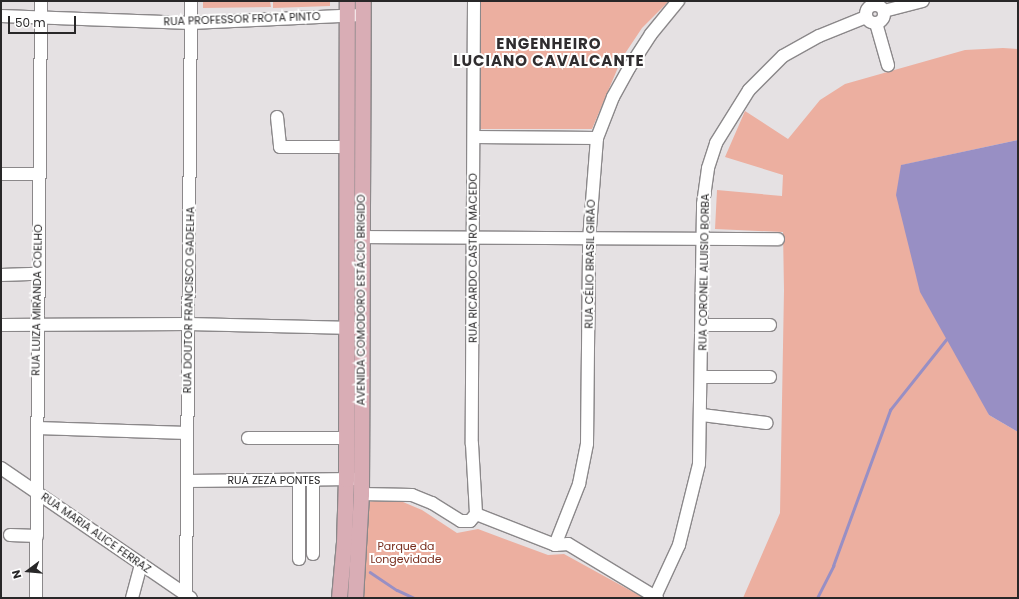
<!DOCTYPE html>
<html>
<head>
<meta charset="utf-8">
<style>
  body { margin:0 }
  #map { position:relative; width:1019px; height:599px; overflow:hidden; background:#e5e1e3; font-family:Poppins,sans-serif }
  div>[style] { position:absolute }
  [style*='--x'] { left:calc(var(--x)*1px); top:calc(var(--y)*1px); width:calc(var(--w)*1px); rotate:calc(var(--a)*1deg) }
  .green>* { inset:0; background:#ecafa0 }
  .water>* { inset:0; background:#988fc4 }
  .stream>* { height:2.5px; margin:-1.25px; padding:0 1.25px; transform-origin:1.25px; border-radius:1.25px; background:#988fc4 }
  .roads { filter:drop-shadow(1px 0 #8b888a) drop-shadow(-1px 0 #8b888a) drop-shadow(0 1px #8b888a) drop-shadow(0 -1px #8b888a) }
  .minor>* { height:12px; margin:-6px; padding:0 6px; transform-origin:6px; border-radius:6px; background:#fff }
  .minor>.ring { margin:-6px; padding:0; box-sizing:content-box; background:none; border:12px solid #fff; border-radius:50% }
  .major>* { height:15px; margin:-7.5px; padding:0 7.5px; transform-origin:7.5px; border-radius:7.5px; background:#d9adb5 }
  span { translate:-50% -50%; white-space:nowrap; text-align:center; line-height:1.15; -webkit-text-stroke:4px #fff; paint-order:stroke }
  .street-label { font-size:11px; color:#282728 }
  .park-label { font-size:11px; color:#792e1e }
  .district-label { font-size:15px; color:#302d2f; font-weight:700; letter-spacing:1px }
  .frame { position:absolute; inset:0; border:2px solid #282728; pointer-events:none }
  .north { position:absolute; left:8px; top:551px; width:40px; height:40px; -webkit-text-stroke:3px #fff; paint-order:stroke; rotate:254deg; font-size:11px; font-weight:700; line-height:16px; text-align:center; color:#282728 }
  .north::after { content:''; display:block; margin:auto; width:14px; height:18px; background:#282728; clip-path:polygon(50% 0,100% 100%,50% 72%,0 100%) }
  .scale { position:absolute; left:8px; top:16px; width:68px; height:18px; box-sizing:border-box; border:2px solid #282728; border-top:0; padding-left:5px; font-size:12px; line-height:14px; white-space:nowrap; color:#282728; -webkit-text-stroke:3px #fff; paint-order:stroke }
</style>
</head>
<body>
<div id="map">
  <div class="green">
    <div style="clip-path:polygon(203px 1px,270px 1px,271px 7px,203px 8px)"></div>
    <div style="clip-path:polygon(273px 1px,330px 1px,330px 6px,273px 8px)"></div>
    <div style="clip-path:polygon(481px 1px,669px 1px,642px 28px,622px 58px,592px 129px,480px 129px)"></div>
    <div style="clip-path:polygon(1003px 48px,1018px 49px,1018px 140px,902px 165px,989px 415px,1018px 432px,1018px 598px,743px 598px,780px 513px,784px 290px,783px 232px,715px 229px,717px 190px,782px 196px,783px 175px,725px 157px,745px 111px,788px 139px,820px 100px,845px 84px,965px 50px)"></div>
    <div style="clip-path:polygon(375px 501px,403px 502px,422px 510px,457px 533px,478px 529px,548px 555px,564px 554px,644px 598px,357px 598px,366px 502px)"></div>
  </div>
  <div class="water">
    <div style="clip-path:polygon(1018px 140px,1018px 432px,989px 415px,920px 292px,896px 195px,901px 165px)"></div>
  </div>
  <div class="stream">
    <div style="--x:370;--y:572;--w:32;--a:34"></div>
    <div style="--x:397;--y:590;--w:19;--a:25"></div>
    <div style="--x:817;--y:598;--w:36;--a:-63"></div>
    <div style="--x:833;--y:566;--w:166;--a:-69.9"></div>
    <div style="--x:890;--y:410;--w:93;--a:-51.5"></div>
  </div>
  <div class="roads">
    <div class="minor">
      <div style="--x:474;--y:1;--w:443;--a:90.3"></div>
      <div style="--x:472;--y:444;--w:70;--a:86.7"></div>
      <div class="ring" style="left:866px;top:5px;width:6px;height:6px"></div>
      <div style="--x:884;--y:11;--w:40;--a:-14.4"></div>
      <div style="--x:1;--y:16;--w:190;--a:2.1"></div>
      <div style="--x:191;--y:23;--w:171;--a:-2.7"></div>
      <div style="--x:876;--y:23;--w:44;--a:74.1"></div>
      <div style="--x:277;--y:117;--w:30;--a:84"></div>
      <div style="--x:280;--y:147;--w:66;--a:0"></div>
      <div style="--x:474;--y:137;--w:123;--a:0.5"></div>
      <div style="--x:1;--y:174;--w:38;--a:0"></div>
      <div style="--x:361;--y:237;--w:417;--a:0.3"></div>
      <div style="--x:1;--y:275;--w:36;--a:-2"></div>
      <div style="--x:1;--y:325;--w:187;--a:-0.3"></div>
      <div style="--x:188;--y:324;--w:166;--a:1.4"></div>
      <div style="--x:702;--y:325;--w:68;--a:0"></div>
      <div style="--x:702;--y:377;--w:68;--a:0"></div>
      <div style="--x:702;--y:415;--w:65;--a:7"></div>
      <div style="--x:37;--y:428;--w:150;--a:1.9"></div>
      <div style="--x:248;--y:438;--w:98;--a:0"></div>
      <div style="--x:1;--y:468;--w:230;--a:34.4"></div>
      <div style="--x:187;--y:481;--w:167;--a:-0.7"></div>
      <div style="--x:361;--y:494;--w:51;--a:1.1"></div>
      <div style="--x:412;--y:495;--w:22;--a:22"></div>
      <div style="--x:432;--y:503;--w:34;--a:32"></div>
      <div style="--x:461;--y:521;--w:9;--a:0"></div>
      <div style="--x:470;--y:521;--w:9;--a:-49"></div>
      <div style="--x:476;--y:514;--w:85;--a:21.4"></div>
      <div style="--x:555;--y:545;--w:13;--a:-4"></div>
      <div style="--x:568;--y:544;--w:104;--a:31.2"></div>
      <div style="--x:10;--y:535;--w:27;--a:2"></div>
      <div style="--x:555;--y:545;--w:66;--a:-68.5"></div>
      <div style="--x:579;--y:484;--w:41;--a:-78.7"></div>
      <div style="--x:587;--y:444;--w:204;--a:-89.4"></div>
      <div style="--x:589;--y:240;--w:102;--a:-85.5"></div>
      <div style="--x:597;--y:138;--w:44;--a:-68.7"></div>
      <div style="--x:613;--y:97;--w:33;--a:-61"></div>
      <div style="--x:629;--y:68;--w:40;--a:-57.1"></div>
      <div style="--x:651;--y:34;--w:43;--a:-50.7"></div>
      <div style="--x:313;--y:554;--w:74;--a:-90"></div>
      <div style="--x:299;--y:559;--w:79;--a:-90"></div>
      <div style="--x:655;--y:597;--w:57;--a:-65.2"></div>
      <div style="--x:679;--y:545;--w:83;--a:-76.1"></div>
      <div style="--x:699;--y:464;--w:260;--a:-89.1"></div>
      <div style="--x:703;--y:204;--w:36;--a:-82"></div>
      <div style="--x:708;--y:168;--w:26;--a:-72"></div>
      <div style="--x:716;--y:143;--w:62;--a:-58.1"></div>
      <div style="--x:749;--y:90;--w:48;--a:-45"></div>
      <div style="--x:783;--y:56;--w:41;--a:-29.1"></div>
      <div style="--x:819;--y:36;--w:51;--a:-22"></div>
      <div style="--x:36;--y:598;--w:597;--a:-89.52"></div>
      <div style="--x:132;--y:598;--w:35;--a:-75"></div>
      <div style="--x:186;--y:598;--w:597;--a:-89.52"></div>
    </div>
    <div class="major">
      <div style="--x:339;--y:598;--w:56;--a:-84.9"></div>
      <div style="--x:344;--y:542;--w:63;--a:-88.2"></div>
      <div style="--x:346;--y:479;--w:478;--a:-89.9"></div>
      <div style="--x:355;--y:598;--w:104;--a:-86.7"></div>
      <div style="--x:361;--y:494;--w:493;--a:-89.8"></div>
    </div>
  </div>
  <div class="street-label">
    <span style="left:242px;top:19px;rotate:-2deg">RUA PROFESSOR FROTA PINTO</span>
    <span style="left:473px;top:258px;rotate:-90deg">RUA RICARDO CASTRO MACEDO</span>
    <span style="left:590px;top:264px;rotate:-89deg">RUA CÉLIO BRASIL GIRÃO</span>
    <span style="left:704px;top:272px;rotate:-89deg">RUA CORONEL ALUISIO BORBA</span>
    <span style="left:37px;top:300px;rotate:-89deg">RUA LUIZA MIRANDA COELHO</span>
    <span style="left:189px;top:300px;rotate:-89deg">RUA DOUTOR FRANCISCO GADELHA</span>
    <span style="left:361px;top:300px;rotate:-90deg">AVENIDA COMODORO ESTÁCIO BRIGIDO</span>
    <span style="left:274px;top:480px">RUA ZEZA PONTES</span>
    <span style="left:96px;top:533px;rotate:35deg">RUA MARIA ALICE FERRAZ</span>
  </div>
  <div class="park-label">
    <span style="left:406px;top:553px">Parque da<br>Longevidade</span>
  </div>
  <div class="district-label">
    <span style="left:549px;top:52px">ENGENHEIRO<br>LUCIANO CAVALCANTE</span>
  </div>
  <div class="frame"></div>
  <div class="north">N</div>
  <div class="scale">50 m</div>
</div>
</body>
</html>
